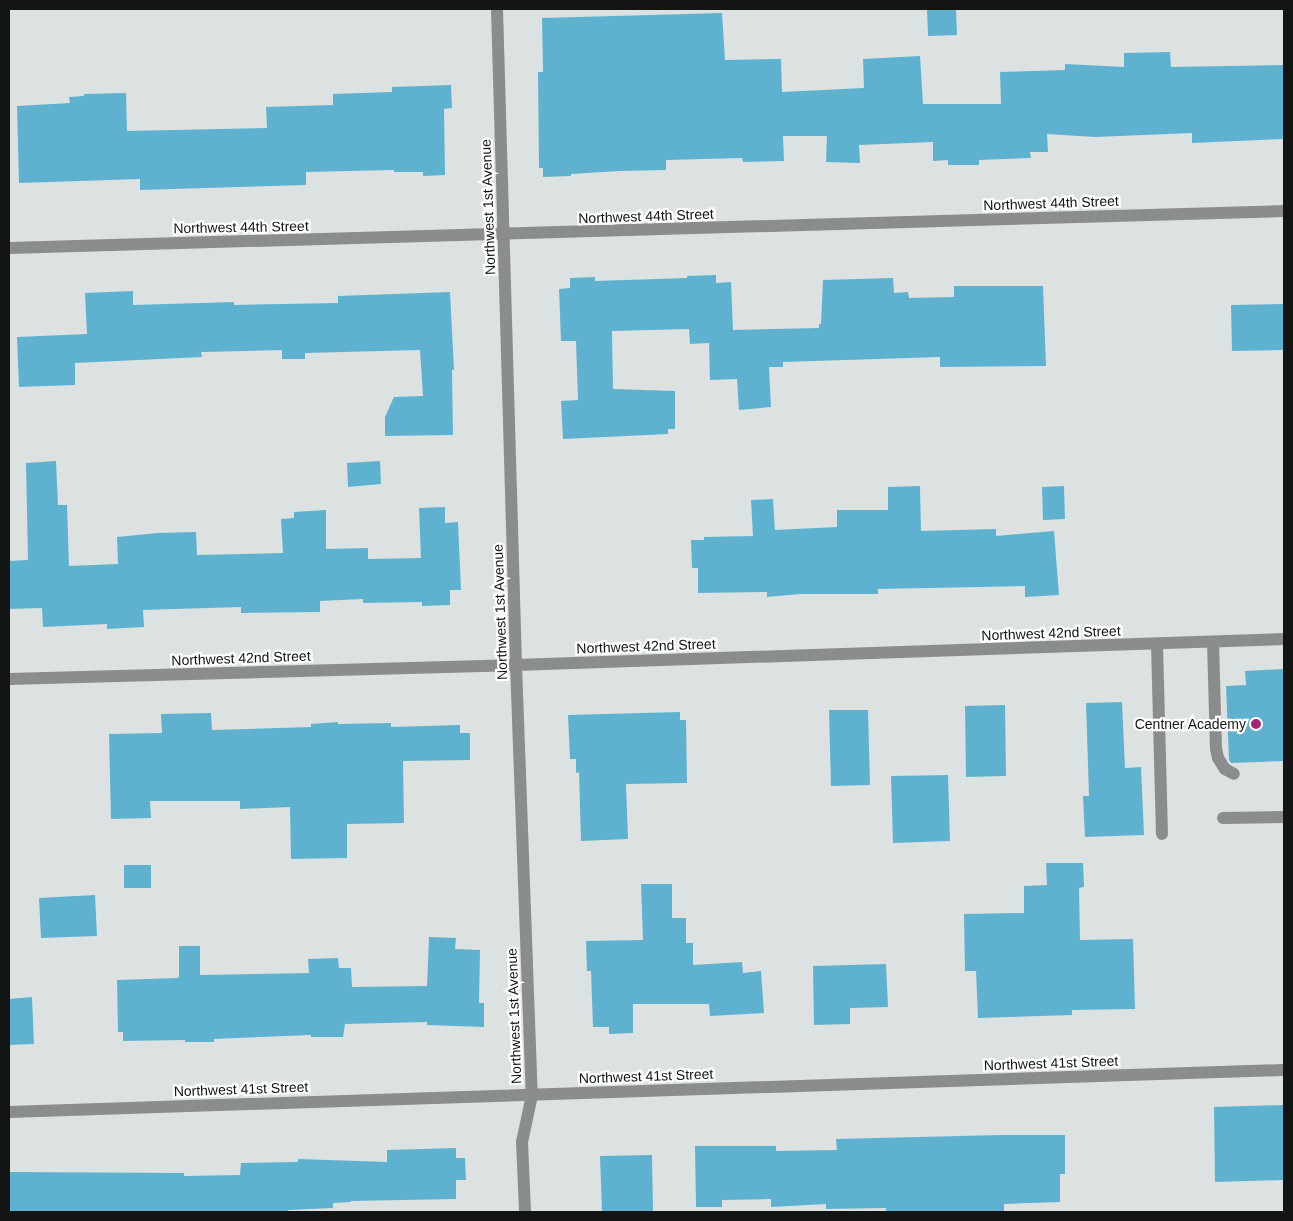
<!DOCTYPE html>
<html>
<head>
<meta charset="utf-8">
<style>
  body { margin:0 }
  #map { position:relative; width:1293px; height:1221px; overflow:hidden; background:#dce2e2; font-family:Helvetica,sans-serif }
  div>[style] { position:absolute }
  [style*='--x'] { left:calc(var(--x)*1px); top:calc(var(--y)*1px); width:calc(var(--w)*1px); rotate:calc(var(--a)*1deg) }
  .building>* { inset:0; background:#5fb2cf }
  .minor>* { height:12px; margin:-6px; padding:0 6px; transform-origin:6px; border-radius:6px; background:#8a8d8b }
  .dots>* { width:14px; height:14px; translate:-50% -50%; box-sizing:border-box; border:2px solid #fff; border-radius:50% }
  span { translate:-50% -50%; white-space:nowrap; text-align:center; line-height:1.15; -webkit-text-stroke:4.5px #fff; paint-order:stroke }
  .street-label { font-size:14px; color:#131515 }
  .poi-label { font-size:14px; color:#131515 }
  .right { translate:-100% -50%; text-align:right }
  .frame { position:absolute; inset:0; border:10px solid #131515; pointer-events:none }
</style>
</head>
<body>
<div id="map">
  <div class="building">
    <div style="clip-path:polygon(927px 9px,956px 9px,957px 35px,928px 36px)"></div>
    <div style="clip-path:polygon(722px 13px,725px 60px,781px 59px,782px 92px,864px 88px,863px 59px,920px 56px,923px 104px,1001px 104px,1000px 72px,1065px 70px,1065px 64px,1124px 67px,1124px 53px,1170px 52px,1171px 67px,1284px 65px,1284px 139px,1192px 143px,1192px 133px,1095px 137px,1047px 134px,1048px 152px,1030px 152px,1031px 158px,979px 160px,979px 165px,948px 165px,948px 160px,933px 161px,933px 142px,859px 145px,860px 163px,826px 162px,827px 136px,783px 136px,784px 161px,743px 162px,742px 158px,666px 160px,666px 170px,619px 171px,571px 174px,571px 176px,543px 177px,543px 168px,539px 168px,538px 72px,543px 72px,542px 18px)"></div>
    <div style="clip-path:polygon(451px 85px,452px 108px,444px 109px,445px 175px,423px 176px,423px 172px,394px 172px,394px 170px,306px 172px,306px 185px,140px 190px,140px 179px,19px 183px,17px 106px,70px 103px,69px 97px,84px 96px,84px 94px,126px 93px,127px 131px,267px 128px,266px 107px,333px 105px,333px 94px,392px 92px,392px 87px)"></div>
    <div style="clip-path:polygon(716px 275px,716px 283px,731px 282px,733px 330px,819px 328px,819px 324px,821px 324px,823px 280px,893px 278px,894px 293px,908px 292px,909px 298px,954px 297px,954px 286px,1043px 286px,1046px 366px,940px 367px,940px 357px,783px 362px,783px 367px,769px 367px,771px 407px,739px 410px,737px 379px,710px 380px,709px 343px,690px 344px,689px 329px,612px 331px,613px 389px,675px 391px,675px 429px,668px 429px,668px 434px,563px 439px,561px 401px,578px 400px,576px 341px,561px 341px,559px 289px,570px 288px,570px 278px,595px 277px,595px 281px,687px 278px,687px 276px)"></div>
    <div style="clip-path:polygon(133px 291px,133px 305px,234px 302px,234px 305px,338px 303px,338px 296px,450px 292px,454px 370px,452px 370px,453px 435px,385px 436px,385px 417px,394px 397px,423px 396px,420px 350px,305px 353px,305px 359px,282px 359px,282px 350px,201px 352px,202px 357px,75px 363px,75px 385px,19px 387px,17px 337px,87px 334px,85px 293px)"></div>
    <div style="clip-path:polygon(1284px 304px,1284px 350px,1232px 351px,1231px 305px)"></div>
    <div style="clip-path:polygon(56px 461px,58px 505px,67px 505px,69px 566px,118px 564px,117px 537px,158px 533px,196px 532px,197px 555px,283px 553px,281px 519px,294px 518px,294px 512px,326px 510px,326px 549px,368px 548px,368px 559px,421px 558px,419px 508px,445px 507px,445px 523px,458px 522px,461px 590px,450px 590px,450px 605px,422px 606px,422px 602px,363px 603px,363px 599px,320px 601px,320px 612px,241px 613px,241px 607px,143px 610px,144px 627px,107px 629px,107px 624px,43px 627px,42px 608px,9px 609px,9px 561px,28px 560px,26px 463px)"></div>
    <div style="clip-path:polygon(380px 461px,381px 484px,348px 487px,347px 463px)"></div>
    <div style="clip-path:polygon(920px 486px,921px 531px,996px 529px,996px 536px,1054px 531px,1059px 595px,1025px 597px,1025px 586px,878px 589px,878px 594px,801px 594px,767px 597px,767px 592px,698px 593px,698px 568px,692px 568px,691px 540px,704px 540px,704px 537px,753px 536px,751px 500px,773px 499px,775px 530px,837px 527px,837px 510px,888px 510px,888px 487px)"></div>
    <div style="clip-path:polygon(1064px 486px,1065px 519px,1043px 520px,1042px 487px)"></div>
    <div style="clip-path:polygon(1284px 669px,1284px 761px,1231px 763px,1229px 760px,1226px 686px,1246px 685px,1245px 671px)"></div>
    <div style="clip-path:polygon(1122px 702px,1125px 768px,1141px 767px,1144px 835px,1085px 837px,1083px 796px,1089px 796px,1086px 703px)"></div>
    <div style="clip-path:polygon(1005px 705px,1006px 776px,966px 777px,965px 706px)"></div>
    <div style="clip-path:polygon(829px 710px,868px 710px,870px 785px,831px 786px)"></div>
    <div style="clip-path:polygon(680px 712px,680px 720px,686px 720px,687px 783px,626px 784px,628px 839px,581px 841px,579px 772px,576px 773px,576px 759px,570px 759px,568px 715px)"></div>
    <div style="clip-path:polygon(211px 713px,212px 730px,311px 727px,311px 724px,338px 722px,338px 724px,391px 723px,391px 727px,460px 725px,460px 733px,470px 733px,470px 760px,403px 761px,404px 823px,347px 824px,347px 858px,291px 859px,290px 807px,240px 809px,240px 801px,150px 801px,151px 818px,111px 819px,109px 734px,162px 733px,161px 714px)"></div>
    <div style="clip-path:polygon(948px 775px,950px 841px,893px 843px,891px 776px)"></div>
    <div style="clip-path:polygon(1046px 863px,1083px 863px,1084px 887px,1079px 888px,1080px 940px,1133px 939px,1135px 1009px,1072px 1010px,1072px 1015px,978px 1018px,976px 971px,965px 971px,964px 914px,1024px 913px,1024px 886px,1047px 885px)"></div>
    <div style="clip-path:polygon(124px 865px,151px 865px,151px 888px,124px 888px)"></div>
    <div style="clip-path:polygon(641px 884px,672px 884px,672px 918px,686px 918px,686px 943px,693px 943px,693px 965px,742px 962px,743px 973px,761px 971px,764px 1013px,710px 1016px,709px 1004px,633px 1004px,633px 1033px,609px 1034px,609px 1027px,593px 1027px,591px 971px,587px 971px,586px 941px,643px 940px)"></div>
    <div style="clip-path:polygon(95px 895px,97px 936px,41px 938px,39px 898px)"></div>
    <div style="clip-path:polygon(429px 937px,456px 938px,455px 949px,480px 950px,479px 1003px,484px 1003px,484px 1027px,427px 1025px,427px 1022px,345px 1024px,343px 1037px,311px 1037px,311px 1035px,214px 1039px,214px 1042px,185px 1042px,185px 1040px,123px 1041px,123px 1032px,118px 1032px,117px 980px,177px 978px,179px 977px,179px 946px,200px 946px,200px 975px,309px 973px,308px 959px,338px 958px,339px 968px,351px 968px,352px 987px,427px 986px)"></div>
    <div style="clip-path:polygon(886px 964px,888px 1007px,850px 1008px,850px 1024px,814px 1025px,813px 966px)"></div>
    <div style="clip-path:polygon(32px 997px,34px 1044px,9px 1045px,9px 999px)"></div>
    <div style="clip-path:polygon(1284px 1105px,1284px 1180px,1215px 1182px,1214px 1107px)"></div>
    <div style="clip-path:polygon(1001px 1135px,1065px 1135px,1065px 1174px,1060px 1174px,1060px 1202px,1004px 1204px,1004px 1212px,886px 1212px,886px 1208px,826px 1209px,826px 1204px,771px 1207px,771px 1199px,722px 1200px,722px 1207px,696px 1207px,695px 1146px,776px 1146px,776px 1151px,837px 1150px,836px 1139px)"></div>
    <div style="clip-path:polygon(456px 1148px,456px 1158px,465px 1158px,466px 1180px,456px 1180px,456px 1199px,351px 1201px,351px 1202px,333px 1203px,333px 1208px,288px 1210px,288px 1212px,9px 1212px,9px 1172px,184px 1173px,184px 1176px,240px 1175px,241px 1163px,298px 1162px,298px 1159px,387px 1162px,387px 1150px)"></div>
    <div style="clip-path:polygon(652px 1155px,653px 1212px,602px 1212px,600px 1156px)"></div>
  </div>
  <div class="minor">
    <div style="--x:497;--y:9;--w:656;--a:88.34"></div>
    <div style="--x:516;--y:665;--w:430;--a:87.9"></div>
    <div style="--x:532;--y:1095;--w:48;--a:102"></div>
    <div style="--x:522;--y:1142;--w:70;--a:87.5"></div>
    <div style="--x:9;--y:248;--w:1276;--a:-1.66"></div>
    <div style="--x:1213;--y:642;--w:106;--a:88.4"></div>
    <div style="--x:1216;--y:748;--w:10;--a:79"></div>
    <div style="--x:1218;--y:758;--w:13;--a:58"></div>
    <div style="--x:1225;--y:769;--w:10;--a:29"></div>
    <div style="--x:1157;--y:644;--w:190;--a:88.5"></div>
    <div style="--x:9;--y:679;--w:507;--a:-1.58"></div>
    <div style="--x:516;--y:665;--w:768;--a:-1.94"></div>
    <div style="--x:1223;--y:818;--w:61;--a:-0.9"></div>
    <div style="--x:9;--y:1112;--w:1276;--a:-1.89"></div>
  </div>
  <div class="dots">
    <div style="left:1256px;top:724px;background:#a52677"></div>
  </div>
  <div class="street-label">
    <span style="left:1051px;top:203px;rotate:-2deg">Northwest 44th Street</span>
    <span style="left:488px;top:207px;rotate:-92deg">Northwest 1st Avenue</span>
    <span style="left:646px;top:216px;rotate:-2deg">Northwest 44th Street</span>
    <span style="left:241px;top:227px;rotate:-1deg">Northwest 44th Street</span>
    <span style="left:500px;top:612px;rotate:-92deg">Northwest 1st Avenue</span>
    <span style="left:1051px;top:633px;rotate:-2deg">Northwest 42nd Street</span>
    <span style="left:646px;top:646px;rotate:-2deg">Northwest 42nd Street</span>
    <span style="left:241px;top:658px;rotate:-2deg">Northwest 42nd Street</span>
    <span style="left:514px;top:1016px;rotate:-92deg">Northwest 1st Avenue</span>
    <span style="left:1051px;top:1063px;rotate:-2deg">Northwest 41st Street</span>
    <span style="left:646px;top:1076px;rotate:-2deg">Northwest 41st Street</span>
    <span style="left:241px;top:1089px;rotate:-2deg">Northwest 41st Street</span>
  </div>
  <div class="poi-label">
    <span class="right" style="left:1246px;top:724px">Centner Academy</span>
  </div>
  <div class="frame"></div>
</div>
</body>
</html>
